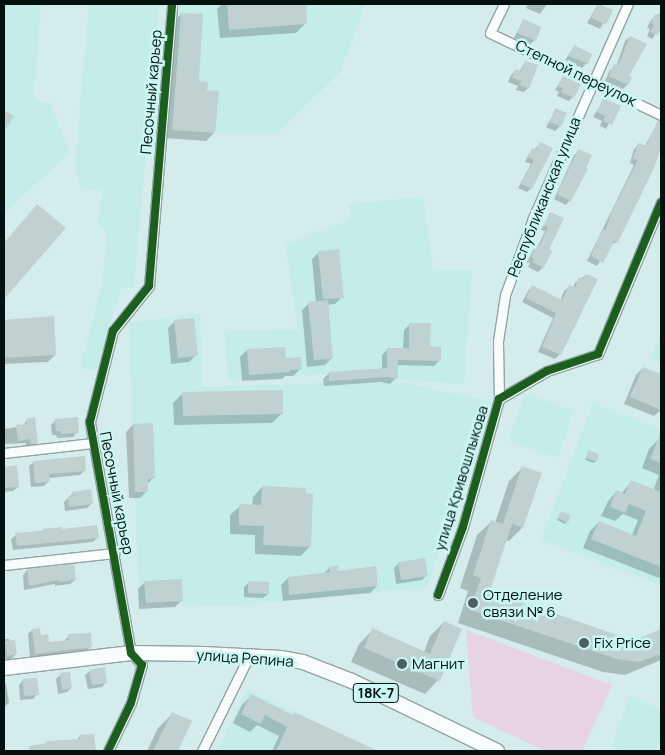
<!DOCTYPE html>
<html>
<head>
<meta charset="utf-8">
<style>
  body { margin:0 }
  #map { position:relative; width:665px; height:755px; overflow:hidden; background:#d4eceb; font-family:Manrope,sans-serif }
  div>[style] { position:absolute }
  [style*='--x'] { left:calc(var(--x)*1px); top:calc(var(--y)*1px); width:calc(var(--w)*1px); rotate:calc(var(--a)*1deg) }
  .built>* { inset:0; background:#c4edea }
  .green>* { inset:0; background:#e7d3e2 }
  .shadow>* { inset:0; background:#0003 }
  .building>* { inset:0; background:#bfd2d1 }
  .roads { filter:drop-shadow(1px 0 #92a4a4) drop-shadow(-1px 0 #92a4a4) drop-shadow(0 1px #92a4a4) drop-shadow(0 -1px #92a4a4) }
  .minor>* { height:9px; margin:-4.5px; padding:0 4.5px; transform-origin:4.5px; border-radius:4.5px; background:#f9fcfc }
  .primary>* { height:14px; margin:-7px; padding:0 7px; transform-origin:7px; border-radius:7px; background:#f9fcfc }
  .cycleway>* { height:8px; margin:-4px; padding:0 4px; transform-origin:4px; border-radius:4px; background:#1b5e20 }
  .dots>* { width:14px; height:14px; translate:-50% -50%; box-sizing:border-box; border:2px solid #caf6f3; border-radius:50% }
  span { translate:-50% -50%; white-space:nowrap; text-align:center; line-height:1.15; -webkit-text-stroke:5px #caf6f3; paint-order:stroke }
  .shield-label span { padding:1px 4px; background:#caf6f3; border:1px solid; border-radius:4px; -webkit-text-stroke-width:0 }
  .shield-label { font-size:14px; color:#031110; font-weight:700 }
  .street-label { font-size:15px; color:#031110 }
  .poi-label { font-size:15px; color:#031110 }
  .left { translate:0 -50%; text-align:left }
  .frame { position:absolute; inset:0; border:5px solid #031110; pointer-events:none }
</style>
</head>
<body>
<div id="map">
  <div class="built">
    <div style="clip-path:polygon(4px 4px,41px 4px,34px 97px,41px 102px,50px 103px,70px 153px,4px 213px)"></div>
    <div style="clip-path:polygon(89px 4px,159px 4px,134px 287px,121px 289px,96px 371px,80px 368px,102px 282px,107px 236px,98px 222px,102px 190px,82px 189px,75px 168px)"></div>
    <div style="clip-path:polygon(179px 4px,366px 4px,340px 72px,279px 132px,215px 133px,172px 130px)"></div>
    <div style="clip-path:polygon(423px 197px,433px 269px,472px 270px,464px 384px,397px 379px,329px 381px,328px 372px,326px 374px,228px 380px,225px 331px,297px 329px,286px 244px,350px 220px,349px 204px)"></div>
    <div style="clip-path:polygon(200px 313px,203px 387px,394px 380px,491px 402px,427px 587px,229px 606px,139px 603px,129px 323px)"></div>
    <div style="clip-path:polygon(661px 332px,661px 363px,650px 359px)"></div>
    <div style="clip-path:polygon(525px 393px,574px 411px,558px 458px,508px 441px)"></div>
    <div style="clip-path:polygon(593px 403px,661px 429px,660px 585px,541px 540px)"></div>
    <div style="clip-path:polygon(247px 689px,294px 712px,378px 751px,217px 751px)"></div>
    <div style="clip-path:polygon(630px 696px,661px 709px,661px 739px,656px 751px,623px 751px,611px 746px)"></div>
  </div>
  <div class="green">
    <div style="clip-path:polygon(466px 630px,612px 685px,582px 751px,545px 751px,473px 717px)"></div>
  </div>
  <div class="shadow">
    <div style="clip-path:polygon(222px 4px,304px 4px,306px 23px,296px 33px,220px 38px,217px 9px)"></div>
    <div style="clip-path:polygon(528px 4px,547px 4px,540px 14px,526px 8px)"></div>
    <div style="clip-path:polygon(598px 4px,611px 10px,600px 29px,587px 23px)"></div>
    <div style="clip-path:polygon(661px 12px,661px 26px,652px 39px,647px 36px,650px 29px,647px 28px,651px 20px)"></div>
    <div style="clip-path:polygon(181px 14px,197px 83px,214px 133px,206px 141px,164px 138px,173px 22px)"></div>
    <div style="clip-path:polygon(523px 21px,535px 40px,530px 44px,514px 38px)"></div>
    <div style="clip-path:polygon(630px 37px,627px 85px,623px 89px,605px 81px,610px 70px,616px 67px,625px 41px)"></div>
    <div style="clip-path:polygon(574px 47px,587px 63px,582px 68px,565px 60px)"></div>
    <div style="clip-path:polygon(525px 62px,528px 88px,524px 92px,516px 90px,518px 86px,508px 82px,511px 75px,515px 71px,519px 72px)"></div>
    <div style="clip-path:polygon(563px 77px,573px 97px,569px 101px,557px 96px,559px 92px,555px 90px)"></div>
    <div style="clip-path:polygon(604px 100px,619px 107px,606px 129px,600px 126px,602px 121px,593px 117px)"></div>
    <div style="clip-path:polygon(556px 110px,560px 126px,555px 131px,546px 127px)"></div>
    <div style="clip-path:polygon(657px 124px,661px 126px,661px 145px,617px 242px,611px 245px,597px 266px,587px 261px,634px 165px,630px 163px,634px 149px,639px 144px,645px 146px)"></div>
    <div style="clip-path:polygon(540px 144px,531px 188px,527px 192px,518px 188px,531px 164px,525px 162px,529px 154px)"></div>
    <div style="clip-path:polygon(579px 151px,570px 200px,566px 205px,554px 199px,574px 155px)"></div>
    <div style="clip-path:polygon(31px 213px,64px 228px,4px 297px,4px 244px)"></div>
    <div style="clip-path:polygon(551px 213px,547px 250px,543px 267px,538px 272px,528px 267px,530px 263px,527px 262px,533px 250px,538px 246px,545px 231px,541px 230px)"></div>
    <div style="clip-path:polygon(319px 252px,342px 297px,335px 304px,327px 305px,332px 358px,325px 365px,307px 367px,302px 310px,309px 303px,316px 303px,312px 259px)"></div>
    <div style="clip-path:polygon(586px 275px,560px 354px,555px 359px,538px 352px,553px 318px,522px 302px,528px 291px,532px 287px,560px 301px,564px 291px,569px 287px,573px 288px,575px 283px)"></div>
    <div style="clip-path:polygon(52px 318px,55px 355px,48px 362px,4px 364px,4px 321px)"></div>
    <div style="clip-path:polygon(175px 321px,196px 355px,189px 362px,171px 364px,168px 328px)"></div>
    <div style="clip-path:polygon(410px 324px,440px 360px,434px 366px,396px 365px,396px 378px,390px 384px,381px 382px,324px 386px,323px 379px,329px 373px,382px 370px,382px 355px,388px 349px,403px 349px,404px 330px)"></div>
    <div style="clip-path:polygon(247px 350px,285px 359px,300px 369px,293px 376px,285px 376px,282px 379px,242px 381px,240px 357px)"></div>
    <div style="clip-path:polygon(643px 368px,661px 376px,661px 410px,654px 416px,624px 404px,636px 375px)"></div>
    <div style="clip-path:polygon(183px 393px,282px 413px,272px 423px,174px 425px,173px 403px)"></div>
    <div style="clip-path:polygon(27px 420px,37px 442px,33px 447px,26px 448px,26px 443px,4px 444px,4px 429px,23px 426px)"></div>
    <div style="clip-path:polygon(56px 420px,77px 432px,73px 437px,57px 438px,56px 435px,52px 435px,51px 425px)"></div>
    <div style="clip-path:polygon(133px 425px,153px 478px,147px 484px,147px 491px,140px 498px,129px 498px,126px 432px)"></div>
    <div style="clip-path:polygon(658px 440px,661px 441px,661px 540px,659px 546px,661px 547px,661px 576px,659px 578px,583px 548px,590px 531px,599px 522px,632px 535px,638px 520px,623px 514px,615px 521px,601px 516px,608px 501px,616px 492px,621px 494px,631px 482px,653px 491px,659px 475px,642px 468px,649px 449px)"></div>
    <div style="clip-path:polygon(589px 452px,596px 461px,594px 463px,585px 460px)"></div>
    <div style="clip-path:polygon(34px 462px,85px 470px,80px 475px,49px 478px,49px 481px,44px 486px,31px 487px,29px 466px)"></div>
    <div style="clip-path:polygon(16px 467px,18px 487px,13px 491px,4px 492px,4px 468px)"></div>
    <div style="clip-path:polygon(522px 468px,522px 528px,509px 541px,505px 540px,488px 592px,628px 641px,637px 640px,661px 631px,661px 660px,625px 675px,603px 672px,458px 623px,468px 591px,460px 588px,477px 535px,491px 522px,495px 523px,509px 481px)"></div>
    <div style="clip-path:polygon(262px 487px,310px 546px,301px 556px,255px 554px,255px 535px,230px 534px,230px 515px,240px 506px,252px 506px,253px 497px)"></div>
    <div style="clip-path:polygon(73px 493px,92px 503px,87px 508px,65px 511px,64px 502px)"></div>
    <div style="clip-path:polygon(561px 512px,567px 522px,565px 524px,557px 520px)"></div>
    <div style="clip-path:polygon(61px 528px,61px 531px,97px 538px,93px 542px,13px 550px,11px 539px,16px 535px)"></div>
    <div style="clip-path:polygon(398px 564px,427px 575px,422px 580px,396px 584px,394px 568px)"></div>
    <div style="clip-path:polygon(73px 565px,75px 580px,70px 584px,55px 586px,55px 584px,24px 590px,23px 575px,27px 570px)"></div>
    <div style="clip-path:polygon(329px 568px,377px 586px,370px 593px,283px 601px,281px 585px,288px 578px,323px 574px)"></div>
    <div style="clip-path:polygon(145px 582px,182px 600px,175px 607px,139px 609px,138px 589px)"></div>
    <div style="clip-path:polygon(249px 582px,268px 594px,263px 598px,244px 597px,244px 587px)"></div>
    <div style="clip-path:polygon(444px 622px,438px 680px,425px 694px,351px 662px,359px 644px,373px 630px,424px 652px,430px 636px)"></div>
    <div style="clip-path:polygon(32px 630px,48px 643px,64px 641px,69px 636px,91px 646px,87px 651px,30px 657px,28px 634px)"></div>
    <div style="clip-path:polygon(4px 639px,9px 639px,16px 654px,11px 659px,4px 660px)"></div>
    <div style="clip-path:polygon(90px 671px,106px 682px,102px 687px,88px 689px,85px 675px)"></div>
    <div style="clip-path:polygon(60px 675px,71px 688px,67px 692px,58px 694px,56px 679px)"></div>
    <div style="clip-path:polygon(23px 680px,37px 694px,33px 699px,20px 700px,19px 685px)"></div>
    <div style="clip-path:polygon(6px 683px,9px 703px,4px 707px,4px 684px)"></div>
    <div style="clip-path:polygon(251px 696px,292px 716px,294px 714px,375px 751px,272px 751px,279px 736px,257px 725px,250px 732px,233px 723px,242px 705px)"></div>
    <div style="clip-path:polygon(172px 714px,190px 722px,176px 751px,147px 751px,158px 728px)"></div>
    <div style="clip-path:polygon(93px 735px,94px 751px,39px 751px,48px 742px,76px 741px,80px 736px)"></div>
  </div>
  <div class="building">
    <div style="clip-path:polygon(227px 4px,306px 4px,307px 24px,229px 30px)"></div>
    <div style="clip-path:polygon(598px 4px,613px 10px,606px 25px,591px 18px)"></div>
    <div style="clip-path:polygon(661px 10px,661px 28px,658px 35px,650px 32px,654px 25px,651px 23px,655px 14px,658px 16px)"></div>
    <div style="clip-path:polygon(181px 13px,203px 14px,199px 81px,208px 82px,207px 90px,219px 91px,215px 133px,172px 130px)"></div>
    <div style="clip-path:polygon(523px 19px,541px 27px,536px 41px,517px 33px)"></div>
    <div style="clip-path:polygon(630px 36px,647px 44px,629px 76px,632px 77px,628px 85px,609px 76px,614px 64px,618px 66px)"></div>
    <div style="clip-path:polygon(574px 45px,592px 54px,588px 64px,569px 56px)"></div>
    <div style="clip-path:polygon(525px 61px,538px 65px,529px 89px,520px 85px,521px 81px,512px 78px,515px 69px,521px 71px)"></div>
    <div style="clip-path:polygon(563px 76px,581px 84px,574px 98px,561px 92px,563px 88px,558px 86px)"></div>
    <div style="clip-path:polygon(603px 98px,621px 106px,612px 125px,603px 121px,605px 116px,597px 112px)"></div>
    <div style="clip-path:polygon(555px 108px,567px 113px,561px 127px,550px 122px)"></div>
    <div style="clip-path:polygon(4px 110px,14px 116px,4px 132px)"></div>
    <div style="clip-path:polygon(658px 120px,661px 121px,661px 147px,655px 166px,618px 242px,614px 241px,603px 263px,591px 256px,602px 229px,606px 230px,611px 213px,638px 160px,633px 159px,638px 143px,646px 146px)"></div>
    <div style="clip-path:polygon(540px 142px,553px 148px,532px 189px,521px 184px,534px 160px,528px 157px,532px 148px,536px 150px)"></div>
    <div style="clip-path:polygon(578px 149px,592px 155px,586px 168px,588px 169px,571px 201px,557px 194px)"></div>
    <div style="clip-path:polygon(37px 204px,66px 228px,4px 299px,4px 243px)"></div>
    <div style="clip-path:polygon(550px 212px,564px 218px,549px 250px,552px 251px,544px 268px,532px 262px,534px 258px,531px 257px,537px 244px,540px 245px,548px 227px,544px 225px)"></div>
    <div style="clip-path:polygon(339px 249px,344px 298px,323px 299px,318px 251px)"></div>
    <div style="clip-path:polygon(586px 274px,598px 279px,561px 355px,542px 347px,556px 313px,526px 298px,532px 285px,562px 300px,569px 285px,575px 288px,579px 277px,583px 279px)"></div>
    <div style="clip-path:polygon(328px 300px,333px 359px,314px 360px,308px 302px)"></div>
    <div style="clip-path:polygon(54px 316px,56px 355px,4px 358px,4px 320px)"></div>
    <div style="clip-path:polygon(194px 318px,198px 356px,178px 358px,174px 320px)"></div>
    <div style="clip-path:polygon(409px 323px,431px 323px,430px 346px,441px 347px,441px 361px,398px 360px,398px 379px,387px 377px,329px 381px,329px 372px,387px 368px,387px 348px,409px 348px)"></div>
    <div style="clip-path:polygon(285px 347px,286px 358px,301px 357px,302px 369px,290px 370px,290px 372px,249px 375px,247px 349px)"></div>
    <div style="clip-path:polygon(643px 367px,661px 374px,661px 410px,630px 397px)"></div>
    <div style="clip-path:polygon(283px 390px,283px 414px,183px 416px,182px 392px)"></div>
    <div style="clip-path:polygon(35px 417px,38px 443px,31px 444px,30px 439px,18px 441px,16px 425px,27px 424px,26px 419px)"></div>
    <div style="clip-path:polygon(78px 417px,79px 433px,61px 434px,60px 431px,56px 431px,55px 419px)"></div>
    <div style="clip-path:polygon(153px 423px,155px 478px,148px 479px,148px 492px,135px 492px,133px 424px)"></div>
    <div style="clip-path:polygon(661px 432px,661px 463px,650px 459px)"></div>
    <div style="clip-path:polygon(588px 450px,599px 454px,597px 462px,586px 458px)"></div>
    <div style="clip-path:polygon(85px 456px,86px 471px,49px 474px,50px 482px,35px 483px,33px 461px)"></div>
    <div style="clip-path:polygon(17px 465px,19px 487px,4px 488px,4px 467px)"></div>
    <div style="clip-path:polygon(522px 466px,542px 473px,523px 528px,512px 524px,490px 591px,629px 639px,637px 639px,661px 629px,661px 654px,639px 662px,617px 659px,470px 610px,481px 578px,473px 575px,491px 520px,503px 524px)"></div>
    <div style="clip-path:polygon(631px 480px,661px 492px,661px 567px,591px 539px,599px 521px,636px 536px,646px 511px,629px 504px,625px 513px,610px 507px,616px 490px,625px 494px)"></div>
    <div style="clip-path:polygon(262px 486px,306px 488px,306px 493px,313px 494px,311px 547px,263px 545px,264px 526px,239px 525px,239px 504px,261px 505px)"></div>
    <div style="clip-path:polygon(91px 489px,93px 504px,69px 507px,68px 497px,73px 496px,72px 492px)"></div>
    <div style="clip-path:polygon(561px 511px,571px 515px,568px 523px,558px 518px)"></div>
    <div style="clip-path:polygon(97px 525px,99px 538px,17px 546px,15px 533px,42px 531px,42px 529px,62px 527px,62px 529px)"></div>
    <div style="clip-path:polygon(425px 558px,428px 576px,401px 580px,398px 562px)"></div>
    <div style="clip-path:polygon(74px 564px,76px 580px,59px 582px,59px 580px,29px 586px,27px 569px)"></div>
    <div style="clip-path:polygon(338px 565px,338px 571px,376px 566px,378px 586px,289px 595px,288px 577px,330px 572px,329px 567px)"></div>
    <div style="clip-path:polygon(182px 579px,183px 601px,146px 603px,144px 581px)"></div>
    <div style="clip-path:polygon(248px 581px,269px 582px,269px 594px,248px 593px)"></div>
    <div style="clip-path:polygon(444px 621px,462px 629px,440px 681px,364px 648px,372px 628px,430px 654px)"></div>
    <div style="clip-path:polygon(40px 628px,41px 635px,48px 634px,49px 642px,69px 640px,68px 634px,91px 633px,92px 647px,35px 654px,32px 629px)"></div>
    <div style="clip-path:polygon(15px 640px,17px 654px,7px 656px,5px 641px)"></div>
    <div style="clip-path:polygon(105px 667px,107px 683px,92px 685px,89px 670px)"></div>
    <div style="clip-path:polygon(70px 672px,72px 688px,62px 690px,60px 673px)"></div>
    <div style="clip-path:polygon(37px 678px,39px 695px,24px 696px,23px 679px)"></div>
    <div style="clip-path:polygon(251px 694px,293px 715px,294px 712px,378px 751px,276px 751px,287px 727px,265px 715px,261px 724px,241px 714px)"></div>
    <div style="clip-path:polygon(172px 712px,192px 721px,178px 751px,153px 751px)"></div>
    <div style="clip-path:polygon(94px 734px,96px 751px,30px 751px,29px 746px,47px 743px,47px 741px,80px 739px,79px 735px)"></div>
  </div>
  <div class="roads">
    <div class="minor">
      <div style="--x:504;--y:4;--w:32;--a:116"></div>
      <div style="--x:490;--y:33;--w:190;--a:25.6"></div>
      <div style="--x:499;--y:399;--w:58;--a:-91"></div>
      <div style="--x:498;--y:341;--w:47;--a:-81.3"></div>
      <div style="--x:505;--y:295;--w:82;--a:-70"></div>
      <div style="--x:533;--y:218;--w:234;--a:-66.1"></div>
      <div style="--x:4;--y:453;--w:89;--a:-6.5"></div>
      <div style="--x:4;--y:565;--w:111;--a:-6.2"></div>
      <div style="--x:438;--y:595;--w:72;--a:-69.8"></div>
      <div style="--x:463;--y:527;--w:133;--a:-74.3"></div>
      <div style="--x:499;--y:399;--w:56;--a:-30.3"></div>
      <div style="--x:547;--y:371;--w:54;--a:-18.4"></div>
      <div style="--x:598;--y:354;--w:164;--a:-67.4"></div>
      <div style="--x:108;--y:751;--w:53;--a:-64.4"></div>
      <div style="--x:131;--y:703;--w:40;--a:-74"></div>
      <div style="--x:142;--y:665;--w:16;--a:-133"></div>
      <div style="--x:131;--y:653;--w:235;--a:-100.1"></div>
      <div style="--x:90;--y:422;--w:94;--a:-75.8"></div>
      <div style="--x:113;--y:331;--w:58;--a:-51.3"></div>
      <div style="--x:149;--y:286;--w:283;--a:-85.3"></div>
      <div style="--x:202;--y:751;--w:106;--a:-63.7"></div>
    </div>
    <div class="primary">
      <div style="--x:4;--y:668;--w:128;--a:-6.7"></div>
      <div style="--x:131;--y:653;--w:73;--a:0.8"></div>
      <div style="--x:204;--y:654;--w:77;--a:3"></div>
      <div style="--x:281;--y:658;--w:22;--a:10"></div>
      <div style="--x:303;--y:662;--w:53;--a:21.2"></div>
      <div style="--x:352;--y:681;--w:161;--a:25.8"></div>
    </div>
  </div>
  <div class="cycleway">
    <div style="--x:438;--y:595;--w:72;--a:-69.8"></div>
    <div style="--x:463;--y:527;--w:133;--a:-74.3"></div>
    <div style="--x:499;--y:399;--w:56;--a:-30.3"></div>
    <div style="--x:547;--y:371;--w:54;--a:-18.4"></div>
    <div style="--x:598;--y:354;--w:164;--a:-67.4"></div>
    <div style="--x:108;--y:751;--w:53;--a:-64.4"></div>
    <div style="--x:131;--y:703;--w:40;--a:-74"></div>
    <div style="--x:142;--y:665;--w:16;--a:-133"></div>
    <div style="--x:131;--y:653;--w:235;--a:-100.1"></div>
    <div style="--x:90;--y:422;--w:94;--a:-75.8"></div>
    <div style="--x:113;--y:331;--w:58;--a:-51.3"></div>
    <div style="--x:149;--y:286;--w:283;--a:-85.3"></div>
  </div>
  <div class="dots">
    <div style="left:473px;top:603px;background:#4c5e5d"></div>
    <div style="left:584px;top:643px;background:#4c5e5d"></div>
    <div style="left:402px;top:664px;background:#4c5e5d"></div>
  </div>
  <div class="shield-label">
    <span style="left:376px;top:693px">18К-7</span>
  </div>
  <div class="street-label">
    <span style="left:576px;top:73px;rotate:26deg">Степной переулок</span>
    <span style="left:151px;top:92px;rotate:-85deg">Песочный карьер</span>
    <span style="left:544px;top:197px;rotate:-68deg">Республиканская улица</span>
    <span style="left:461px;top:478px;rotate:-73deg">улица Кривошлыкова</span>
    <span style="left:117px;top:493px;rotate:79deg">Песочный карьер</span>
    <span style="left:245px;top:658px;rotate:4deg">улица Репина</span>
  </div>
  <div class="poi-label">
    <span class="left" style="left:483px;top:603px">Отделение<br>связи № 6</span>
    <span class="left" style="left:594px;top:643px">Fix Price</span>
    <span class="left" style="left:412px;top:664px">Магнит</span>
  </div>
  <div class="frame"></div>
</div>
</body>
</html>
